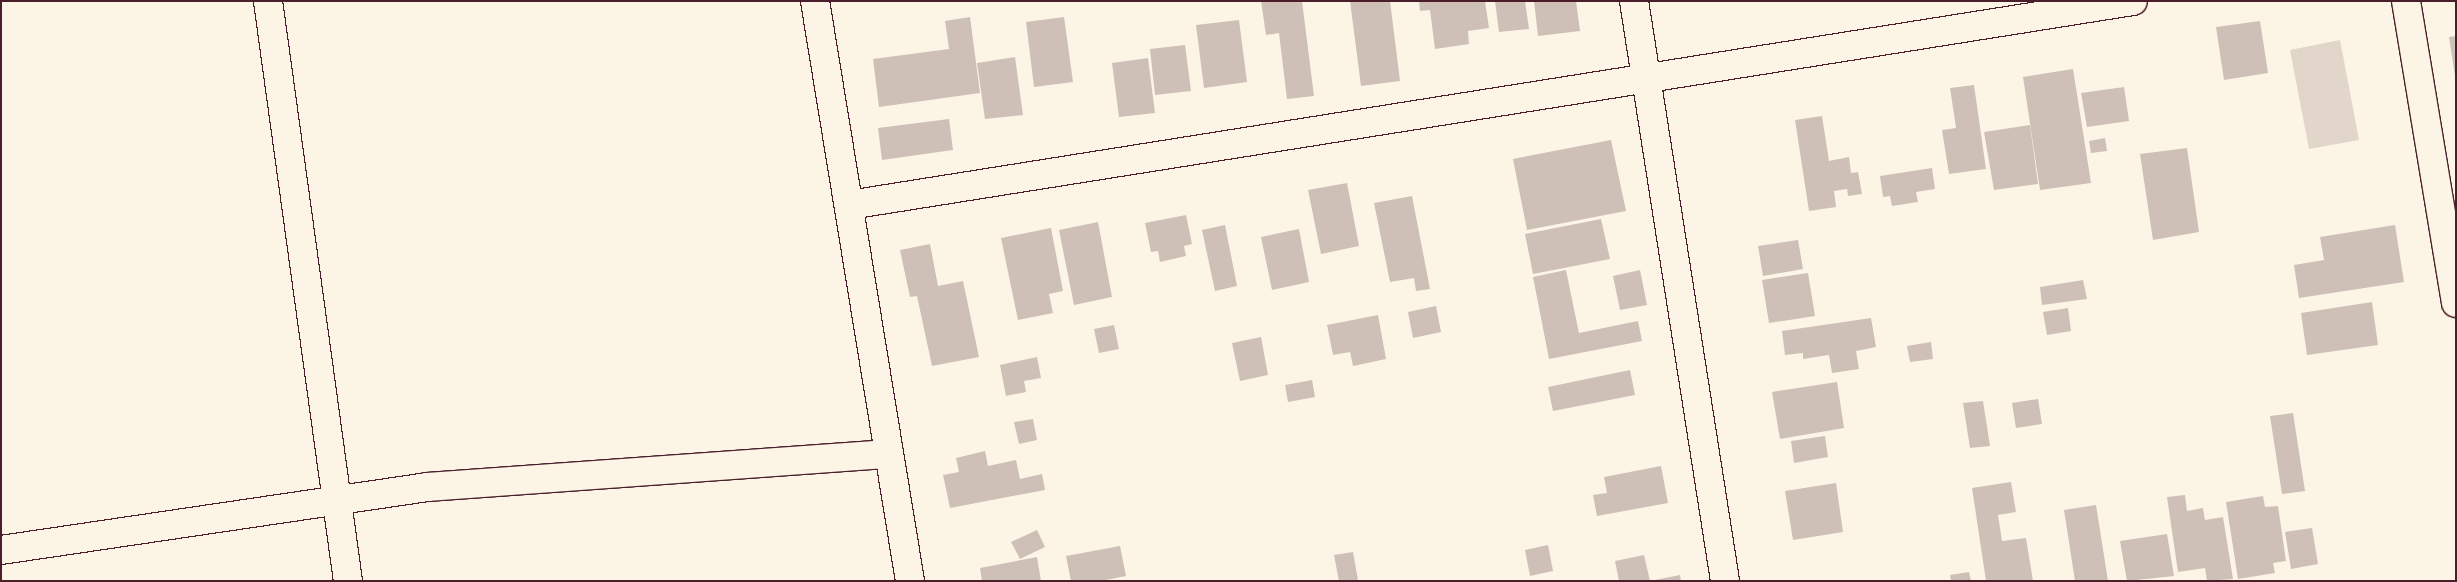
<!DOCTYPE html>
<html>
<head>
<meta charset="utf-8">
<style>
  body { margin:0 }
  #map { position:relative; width:2457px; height:582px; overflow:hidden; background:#fcf5e5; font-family:"Shantell Sans",sans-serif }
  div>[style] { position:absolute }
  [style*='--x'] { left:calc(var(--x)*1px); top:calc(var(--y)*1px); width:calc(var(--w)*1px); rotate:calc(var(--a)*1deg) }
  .green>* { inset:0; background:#e2d5ca }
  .building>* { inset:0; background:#cfc0b7 }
  .roads { filter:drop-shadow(1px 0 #4a1f2b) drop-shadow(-1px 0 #4a1f2b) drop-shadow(0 1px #4a1f2b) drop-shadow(0 -1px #4a1f2b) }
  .minor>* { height:28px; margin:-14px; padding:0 14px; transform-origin:14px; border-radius:14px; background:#fcf5e5 }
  span { translate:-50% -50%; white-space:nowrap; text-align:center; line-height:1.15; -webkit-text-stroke:5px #fcf5e5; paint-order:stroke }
  .frame { position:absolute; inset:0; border:2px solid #4a1f2b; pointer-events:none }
</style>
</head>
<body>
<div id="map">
  <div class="green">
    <div style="clip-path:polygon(2340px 40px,2359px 140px,2309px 149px,2290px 50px)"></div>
  </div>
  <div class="building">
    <div style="clip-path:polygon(1261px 1px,1302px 1px,1314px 96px,1287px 99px,1279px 33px,1266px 35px)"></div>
    <div style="clip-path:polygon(1350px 1px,1390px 1px,1400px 81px,1361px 86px)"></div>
    <div style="clip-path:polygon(1419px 1px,1485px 1px,1489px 28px,1468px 31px,1469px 44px,1435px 49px,1430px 10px,1420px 11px)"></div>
    <div style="clip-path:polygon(1495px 1px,1525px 1px,1529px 29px,1499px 32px)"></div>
    <div style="clip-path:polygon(1534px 1px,1576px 1px,1580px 31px,1538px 36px)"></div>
    <div style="clip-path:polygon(970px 17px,980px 93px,879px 107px,873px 59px,949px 49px,945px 21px)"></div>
    <div style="clip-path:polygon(1064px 17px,1073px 82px,1034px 87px,1026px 22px)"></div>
    <div style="clip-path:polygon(1239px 20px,1247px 82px,1204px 88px,1196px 25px)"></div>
    <div style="clip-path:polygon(2260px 21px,2268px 73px,2224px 80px,2216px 27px)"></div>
    <div style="clip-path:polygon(2456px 36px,2456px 76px,2455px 76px,2449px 37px)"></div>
    <div style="clip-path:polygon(1185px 45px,1191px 91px,1155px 95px,1150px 49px)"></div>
    <div style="clip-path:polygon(1015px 57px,1023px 115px,985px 119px,977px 63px)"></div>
    <div style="clip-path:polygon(1148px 58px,1155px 113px,1119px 117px,1112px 63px)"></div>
    <div style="clip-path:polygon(2073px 69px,2091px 183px,2040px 190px,2023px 77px)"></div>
    <div style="clip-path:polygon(1974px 85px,1986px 169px,1949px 174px,1942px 130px,1956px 128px,1950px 88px)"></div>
    <div style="clip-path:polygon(2124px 87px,2129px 121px,2087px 127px,2081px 93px)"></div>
    <div style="clip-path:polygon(1822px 116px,1829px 161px,1849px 157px,1851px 173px,1858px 172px,1862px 194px,1848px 196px,1847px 189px,1834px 191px,1836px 207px,1809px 211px,1795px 120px)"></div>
    <div style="clip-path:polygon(949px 119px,953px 150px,882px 160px,878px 128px)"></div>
    <div style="clip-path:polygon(2030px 125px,2038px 184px,1994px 190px,1984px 132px)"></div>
    <div style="clip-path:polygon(2105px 138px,2107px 151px,2091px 153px,2089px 141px)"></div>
    <div style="clip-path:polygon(1611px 140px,1626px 211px,1527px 230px,1513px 159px)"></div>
    <div style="clip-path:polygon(2187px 148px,2199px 232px,2153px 240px,2140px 154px)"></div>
    <div style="clip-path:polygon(1932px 168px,1935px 189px,1916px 192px,1918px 202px,1892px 206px,1890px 196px,1883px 197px,1880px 176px)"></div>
    <div style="clip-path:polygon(1347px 183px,1359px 246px,1321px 254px,1308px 190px)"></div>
    <div style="clip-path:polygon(1412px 196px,1430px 289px,1416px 291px,1414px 278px,1390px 282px,1374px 203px)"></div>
    <div style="clip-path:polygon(1186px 215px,1192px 244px,1184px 246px,1186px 256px,1160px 262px,1158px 251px,1151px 252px,1145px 223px)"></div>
    <div style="clip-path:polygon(1601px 219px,1610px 259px,1533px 274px,1525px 234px)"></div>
    <div style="clip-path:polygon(1098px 222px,1112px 297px,1074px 305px,1059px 230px)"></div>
    <div style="clip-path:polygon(1225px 225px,1237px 286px,1215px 291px,1202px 230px)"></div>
    <div style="clip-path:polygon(2395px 225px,2404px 282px,2299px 298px,2294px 265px,2324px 260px,2320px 237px)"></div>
    <div style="clip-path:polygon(1051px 228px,1063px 291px,1049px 294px,1053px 313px,1018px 320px,1001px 238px)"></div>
    <div style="clip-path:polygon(1299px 229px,1309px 282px,1272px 290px,1261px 237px)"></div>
    <div style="clip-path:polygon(1798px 240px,1803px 269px,1763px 276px,1758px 246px)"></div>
    <div style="clip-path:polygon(930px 244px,938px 286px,963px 281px,979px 357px,932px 366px,917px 296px,910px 297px,900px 250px)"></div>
    <div style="clip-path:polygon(1566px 270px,1579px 333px,1638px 321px,1642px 341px,1549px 359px,1533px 277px)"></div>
    <div style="clip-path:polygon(1640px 270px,1647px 305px,1620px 310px,1613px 276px)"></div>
    <div style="clip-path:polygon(1808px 273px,1815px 316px,1769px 323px,1762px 280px)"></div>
    <div style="clip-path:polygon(2083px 280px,2087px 299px,2042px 305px,2040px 287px)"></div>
    <div style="clip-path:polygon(2372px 302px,2378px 345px,2307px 355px,2301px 313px)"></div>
    <div style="clip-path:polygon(1436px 306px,1441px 332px,1413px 338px,1408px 312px)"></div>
    <div style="clip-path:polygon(2068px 308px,2071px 331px,2047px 335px,2043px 312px)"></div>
    <div style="clip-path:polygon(1378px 315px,1386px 359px,1353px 366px,1350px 352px,1333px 355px,1327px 325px)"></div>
    <div style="clip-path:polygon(1871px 318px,1876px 347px,1856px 351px,1859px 369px,1832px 373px,1829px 355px,1803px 359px,1803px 353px,1785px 355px,1782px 331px)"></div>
    <div style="clip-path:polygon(1114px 325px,1119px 349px,1099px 353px,1094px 329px)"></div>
    <div style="clip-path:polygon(1261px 337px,1268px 375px,1240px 381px,1232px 343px)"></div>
    <div style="clip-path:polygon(1931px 342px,1933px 359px,1910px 362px,1907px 346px)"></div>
    <div style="clip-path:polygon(1037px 357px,1041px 378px,1024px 381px,1026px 392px,1006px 396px,1000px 365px)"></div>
    <div style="clip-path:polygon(1630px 370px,1635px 395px,1553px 411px,1548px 387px)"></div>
    <div style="clip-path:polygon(1312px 380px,1315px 397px,1288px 402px,1285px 385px)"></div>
    <div style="clip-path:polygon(1837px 382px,1844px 428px,1780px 439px,1772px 392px)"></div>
    <div style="clip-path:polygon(2038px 399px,2042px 424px,2016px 428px,2012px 403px)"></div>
    <div style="clip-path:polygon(1983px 401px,1990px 446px,1970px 448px,1963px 403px)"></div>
    <div style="clip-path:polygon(2293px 413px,2305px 491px,2282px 494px,2270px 416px)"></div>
    <div style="clip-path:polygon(1033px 419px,1037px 440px,1019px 444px,1014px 422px)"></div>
    <div style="clip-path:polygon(1825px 436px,1828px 457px,1794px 463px,1791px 441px)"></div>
    <div style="clip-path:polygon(985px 451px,988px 466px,1016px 460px,1020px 479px,1042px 474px,1045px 490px,950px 508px,943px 475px,959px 472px,956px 458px)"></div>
    <div style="clip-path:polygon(1661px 466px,1668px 503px,1597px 516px,1593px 495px,1607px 493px,1604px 477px)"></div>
    <div style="clip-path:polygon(2011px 482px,2016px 512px,1998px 515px,2002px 541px,2026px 538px,2033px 581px,1986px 581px,1972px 488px)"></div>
    <div style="clip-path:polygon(1836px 483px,1843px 532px,1793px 540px,1785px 491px)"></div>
    <div style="clip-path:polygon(2185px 495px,2187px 511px,2203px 508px,2205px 520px,2223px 517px,2233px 579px,2207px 581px,2205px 568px,2178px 572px,2167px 497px)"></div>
    <div style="clip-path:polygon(2263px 496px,2265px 507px,2278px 506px,2286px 561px,2273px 563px,2275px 573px,2238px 579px,2226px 502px)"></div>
    <div style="clip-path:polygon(2096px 505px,2108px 581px,2075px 581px,2064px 510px)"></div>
    <div style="clip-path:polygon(2312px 528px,2318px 564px,2291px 569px,2285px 532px)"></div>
    <div style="clip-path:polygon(1037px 530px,1045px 547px,1020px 559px,1011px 542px)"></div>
    <div style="clip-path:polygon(2167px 534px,2174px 576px,2127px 581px,2120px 541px)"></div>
    <div style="clip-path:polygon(1548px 545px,1553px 571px,1530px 576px,1525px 550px)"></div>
    <div style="clip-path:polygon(1120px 546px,1126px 576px,1101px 581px,1071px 581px,1066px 556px)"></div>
    <div style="clip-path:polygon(1353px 552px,1358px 580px,1339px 581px,1334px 555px)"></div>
    <div style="clip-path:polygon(1644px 555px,1650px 581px,1619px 581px,1615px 561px)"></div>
    <div style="clip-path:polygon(1037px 557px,1041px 581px,982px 581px,980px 568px)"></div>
    <div style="clip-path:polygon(1969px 572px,1971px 581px,1951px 581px,1950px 575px)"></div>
    <div style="clip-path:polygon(1680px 575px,1681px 581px,1656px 581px,1655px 580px)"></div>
  </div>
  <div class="roads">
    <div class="minor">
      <div style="--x:268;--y:1;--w:585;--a:82.15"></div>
      <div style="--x:815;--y:1;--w:588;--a:80.7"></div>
      <div style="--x:1634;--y:1;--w:587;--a:81.08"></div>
      <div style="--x:2406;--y:1;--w:306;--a:80.6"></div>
      <div style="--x:849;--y:205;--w:1300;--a:-9.03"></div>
      <div style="--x:1;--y:550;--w:431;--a:-8.4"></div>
      <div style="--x:427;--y:487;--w:463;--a:-4.1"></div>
    </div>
  </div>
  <div class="frame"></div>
</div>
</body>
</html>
